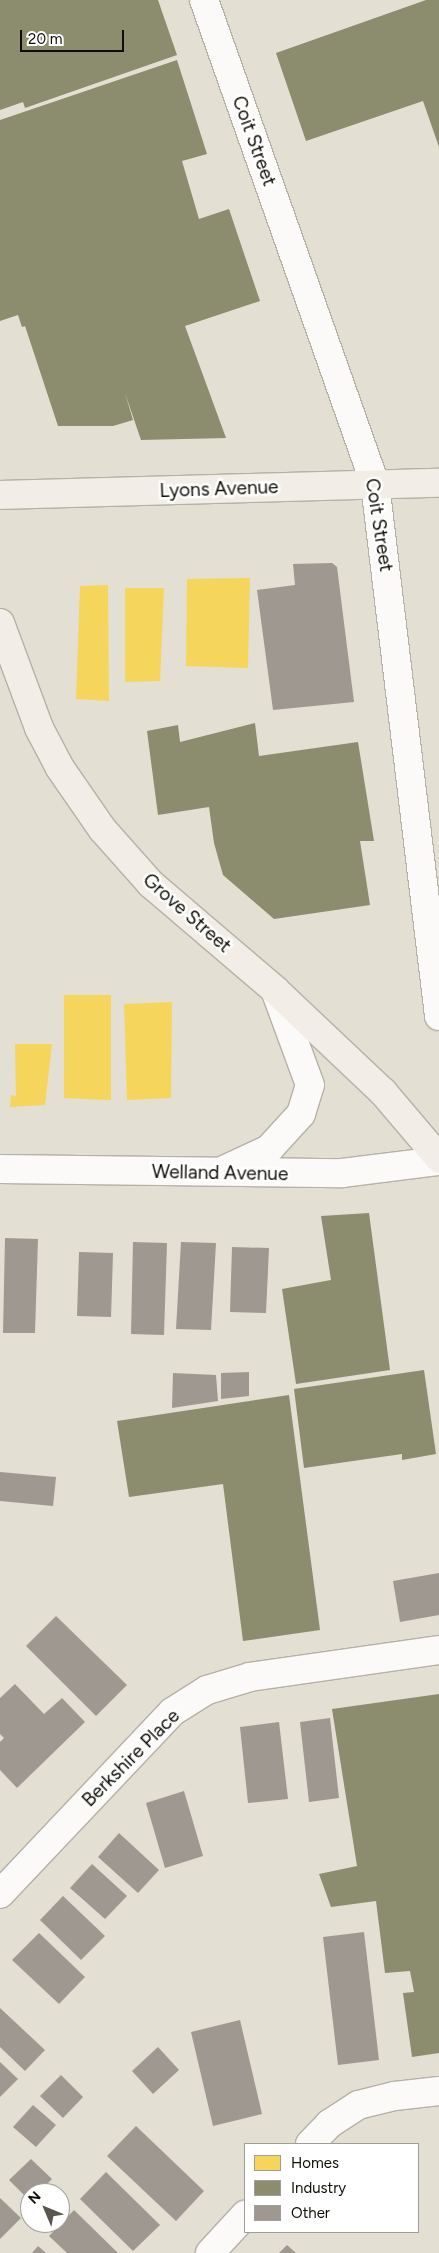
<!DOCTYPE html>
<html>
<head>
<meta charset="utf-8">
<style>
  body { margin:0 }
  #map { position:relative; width:439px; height:2253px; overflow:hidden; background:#e3dfd2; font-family:Figtree,sans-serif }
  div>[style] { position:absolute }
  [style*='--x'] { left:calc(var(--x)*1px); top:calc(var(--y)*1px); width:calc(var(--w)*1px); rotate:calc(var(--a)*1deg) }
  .homes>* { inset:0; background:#f6d55c }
  .industry>* { inset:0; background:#8c8c6e }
  .building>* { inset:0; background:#9f9891 }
  .roads { filter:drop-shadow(1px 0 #b4b1a7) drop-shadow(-1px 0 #b4b1a7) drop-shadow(0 1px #b4b1a7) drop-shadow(0 -1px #b4b1a7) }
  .minor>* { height:28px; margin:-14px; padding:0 14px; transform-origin:14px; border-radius:14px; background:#fbfaf8 }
  .major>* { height:28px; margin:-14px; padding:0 14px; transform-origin:14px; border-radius:14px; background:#f2ede6 }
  span { translate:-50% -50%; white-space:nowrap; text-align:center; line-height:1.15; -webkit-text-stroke:5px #fff; paint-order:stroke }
  .street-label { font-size:19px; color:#0e0c05 }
  .legend { position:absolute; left:244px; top:2143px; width:175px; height:90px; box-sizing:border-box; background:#fff; border:1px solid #9f9e9b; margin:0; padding:6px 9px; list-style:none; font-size:15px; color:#0e0c05 }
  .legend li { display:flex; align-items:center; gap:10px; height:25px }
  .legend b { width:25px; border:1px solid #9f9e9b }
  .north { position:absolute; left:20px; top:2183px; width:50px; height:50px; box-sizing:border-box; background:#fff; border:1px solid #9f9e9b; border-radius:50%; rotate:315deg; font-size:14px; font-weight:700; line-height:20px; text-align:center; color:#0e0c05 }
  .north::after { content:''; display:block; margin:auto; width:18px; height:22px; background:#59564d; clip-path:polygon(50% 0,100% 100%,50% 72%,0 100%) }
  .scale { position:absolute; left:20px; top:30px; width:104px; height:22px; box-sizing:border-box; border:2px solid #0e0c05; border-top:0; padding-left:6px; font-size:15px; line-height:18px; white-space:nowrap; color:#0e0c05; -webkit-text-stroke:4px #fff; paint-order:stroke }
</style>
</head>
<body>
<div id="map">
  <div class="homes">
    <div style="clip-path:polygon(250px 578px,248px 668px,186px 666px,187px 579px)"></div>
    <div style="clip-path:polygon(108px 585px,109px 701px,76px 699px,80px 586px)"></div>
    <div style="clip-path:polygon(125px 588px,164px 588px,160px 681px,125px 682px)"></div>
    <div style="clip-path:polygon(64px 995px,111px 995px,111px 1100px,64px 1098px)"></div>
    <div style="clip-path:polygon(172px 1002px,171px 1098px,127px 1100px,124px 1004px)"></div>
    <div style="clip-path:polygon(15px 1044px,52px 1044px,45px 1105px,10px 1107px,11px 1095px,16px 1096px)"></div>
  </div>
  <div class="industry">
    <div style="clip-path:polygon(0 0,158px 0,177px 55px,25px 108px,23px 102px,0 110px)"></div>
    <div style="clip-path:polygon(426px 0,439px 0,439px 147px,423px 101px,306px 141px,276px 53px)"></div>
    <div style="clip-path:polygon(177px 60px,207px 154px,182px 161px,199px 219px,229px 209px,260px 301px,185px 326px,226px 438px,141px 440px,125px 393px,133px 420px,113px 426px,58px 426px,25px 326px,22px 327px,18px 315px,0 321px,0 120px)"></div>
    <div style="clip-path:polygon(255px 723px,259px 756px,358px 742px,374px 841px,360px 841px,370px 905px,274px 919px,223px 875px,214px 843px,209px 807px,158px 815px,147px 731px,178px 725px,180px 742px)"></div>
    <div style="clip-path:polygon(369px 1213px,390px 1370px,296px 1384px,282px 1289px,331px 1280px,321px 1216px)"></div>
    <div style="clip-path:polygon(424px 1370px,436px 1454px,402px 1460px,402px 1454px,304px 1468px,294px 1389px)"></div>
    <div style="clip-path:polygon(289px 1395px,320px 1630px,243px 1641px,223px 1484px,129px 1497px,117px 1421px)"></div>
    <div style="clip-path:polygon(439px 1694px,439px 2053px,412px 2057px,403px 1993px,414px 1992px,410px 1971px,385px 1973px,376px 1901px,331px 1907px,319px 1874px,357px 1866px,332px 1709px)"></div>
  </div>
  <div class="building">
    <div style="clip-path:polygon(332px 563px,337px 567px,354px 702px,273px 710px,257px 590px,295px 585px,293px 564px)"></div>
    <div style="clip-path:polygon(5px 1238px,38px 1239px,35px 1333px,3px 1333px)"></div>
    <div style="clip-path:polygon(133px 1242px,167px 1243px,164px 1335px,131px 1334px)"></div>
    <div style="clip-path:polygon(181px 1242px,216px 1243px,211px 1330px,176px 1329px)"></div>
    <div style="clip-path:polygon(232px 1247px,269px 1248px,266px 1313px,230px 1312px)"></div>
    <div style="clip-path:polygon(79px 1252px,113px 1253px,111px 1317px,77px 1316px)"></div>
    <div style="clip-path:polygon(249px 1372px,249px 1396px,221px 1399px,221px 1373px)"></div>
    <div style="clip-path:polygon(173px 1373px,216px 1375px,218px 1401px,172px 1408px)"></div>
    <div style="clip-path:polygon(0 1472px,56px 1477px,53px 1506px,0 1501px)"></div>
    <div style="clip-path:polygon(439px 1573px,439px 1615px,400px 1622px,393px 1581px)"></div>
    <div style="clip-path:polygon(56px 1616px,127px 1685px,96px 1716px,26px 1646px)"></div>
    <div style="clip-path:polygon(15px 1684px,44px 1714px,62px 1698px,85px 1722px,17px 1788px,0 1770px,0 1742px,4px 1738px,0 1734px,0 1698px)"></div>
    <div style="clip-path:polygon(330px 1718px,339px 1798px,309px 1802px,300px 1722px)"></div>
    <div style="clip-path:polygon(279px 1722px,288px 1799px,248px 1803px,240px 1727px)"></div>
    <div style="clip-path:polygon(184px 1791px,203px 1856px,165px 1868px,146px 1803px)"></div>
    <div style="clip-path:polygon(119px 1833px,159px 1870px,138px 1893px,98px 1857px)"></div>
    <div style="clip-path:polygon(92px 1864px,127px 1896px,105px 1919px,70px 1888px)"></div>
    <div style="clip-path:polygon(63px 1896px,105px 1936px,81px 1960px,40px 1920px)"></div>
    <div style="clip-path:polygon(364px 1932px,379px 2060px,338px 2065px,323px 1937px)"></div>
    <div style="clip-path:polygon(39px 1933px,85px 1977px,59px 2004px,12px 1960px)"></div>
    <div style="clip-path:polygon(0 2008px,45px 2050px,25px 2071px,0 2047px)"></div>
    <div style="clip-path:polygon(240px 2020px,262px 2114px,213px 2126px,191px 2032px)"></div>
    <div style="clip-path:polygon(158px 2047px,179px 2070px,153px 2094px,132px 2071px)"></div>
    <div style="clip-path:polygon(0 2062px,18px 2079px,0 2097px)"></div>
    <div style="clip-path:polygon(61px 2075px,83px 2097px,63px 2118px,40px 2096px)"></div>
    <div style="clip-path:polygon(33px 2105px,56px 2125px,36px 2147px,13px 2127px)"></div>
    <div style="clip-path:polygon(136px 2126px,204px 2191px,176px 2221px,107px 2156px)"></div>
    <div style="clip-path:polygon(31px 2159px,52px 2179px,38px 2193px,30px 2193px,30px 2201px,9px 2180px)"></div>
    <div style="clip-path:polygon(106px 2172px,160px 2225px,133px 2251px,80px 2199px)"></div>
    <div style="clip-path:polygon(0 2198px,21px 2218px,0 2239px)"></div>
    <div style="clip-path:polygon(74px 2210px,118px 2253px,67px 2253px,49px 2236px)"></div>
    <div style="clip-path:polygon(287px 2245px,296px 2253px,279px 2253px)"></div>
    <div style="clip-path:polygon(38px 2246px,46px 2253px,32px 2253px)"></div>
  </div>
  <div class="roads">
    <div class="minor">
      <div style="--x:204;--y:0;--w:513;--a:70.54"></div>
      <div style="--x:375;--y:484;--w:536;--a:83.14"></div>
      <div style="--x:0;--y:1169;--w:342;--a:0.7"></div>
      <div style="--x:342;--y:1173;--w:98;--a:-7.1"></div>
      <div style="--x:224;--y:1170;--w:50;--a:-25"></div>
      <div style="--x:269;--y:1149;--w:47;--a:-47.6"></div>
      <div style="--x:301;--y:1114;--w:30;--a:-73"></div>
      <div style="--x:310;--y:1085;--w:101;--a:-110.2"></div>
      <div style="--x:0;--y:1894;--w:250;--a:-46.6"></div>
      <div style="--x:172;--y:1712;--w:41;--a:-32.2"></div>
      <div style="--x:207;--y:1690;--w:45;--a:-16.8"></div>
      <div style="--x:250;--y:1677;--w:191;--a:-8.1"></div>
      <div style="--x:310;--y:2144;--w:28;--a:-46"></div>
      <div style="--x:329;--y:2124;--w:35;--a:-33"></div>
      <div style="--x:358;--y:2105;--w:38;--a:-14"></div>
      <div style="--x:395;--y:2096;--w:44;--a:-6.5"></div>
      <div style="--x:210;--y:2253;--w:52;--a:-47.4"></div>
    </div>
    <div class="major">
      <div style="--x:0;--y:495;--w:439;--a:-1.6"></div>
      <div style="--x:0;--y:623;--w:112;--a:69.6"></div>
      <div style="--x:39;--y:728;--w:45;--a:62.3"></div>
      <div style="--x:60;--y:768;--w:75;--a:55.3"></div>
      <div style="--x:103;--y:830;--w:72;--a:48.4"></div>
      <div style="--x:151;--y:884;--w:163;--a:40.5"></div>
      <div style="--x:275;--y:990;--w:149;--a:43.4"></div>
      <div style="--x:383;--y:1092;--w:87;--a:49.7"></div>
    </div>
  </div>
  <div class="street-label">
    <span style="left:254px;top:141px;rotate:70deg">Coit Street</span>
    <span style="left:219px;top:489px;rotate:-2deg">Lyons Avenue</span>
    <span style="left:379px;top:525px;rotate:81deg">Coit Street</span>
    <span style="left:187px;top:913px;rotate:41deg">Grove Street</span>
    <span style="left:220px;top:1173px;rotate:1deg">Welland Avenue</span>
    <span style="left:131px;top:1758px;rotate:-45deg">Berkshire Place</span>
  </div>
  <ul class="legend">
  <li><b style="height:14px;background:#f6d55c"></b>Homes</li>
  <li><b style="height:14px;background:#8c8c6e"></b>Industry</li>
  <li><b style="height:14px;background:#9f9891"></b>Other</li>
  </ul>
  <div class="north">N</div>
  <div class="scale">20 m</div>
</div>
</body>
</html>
